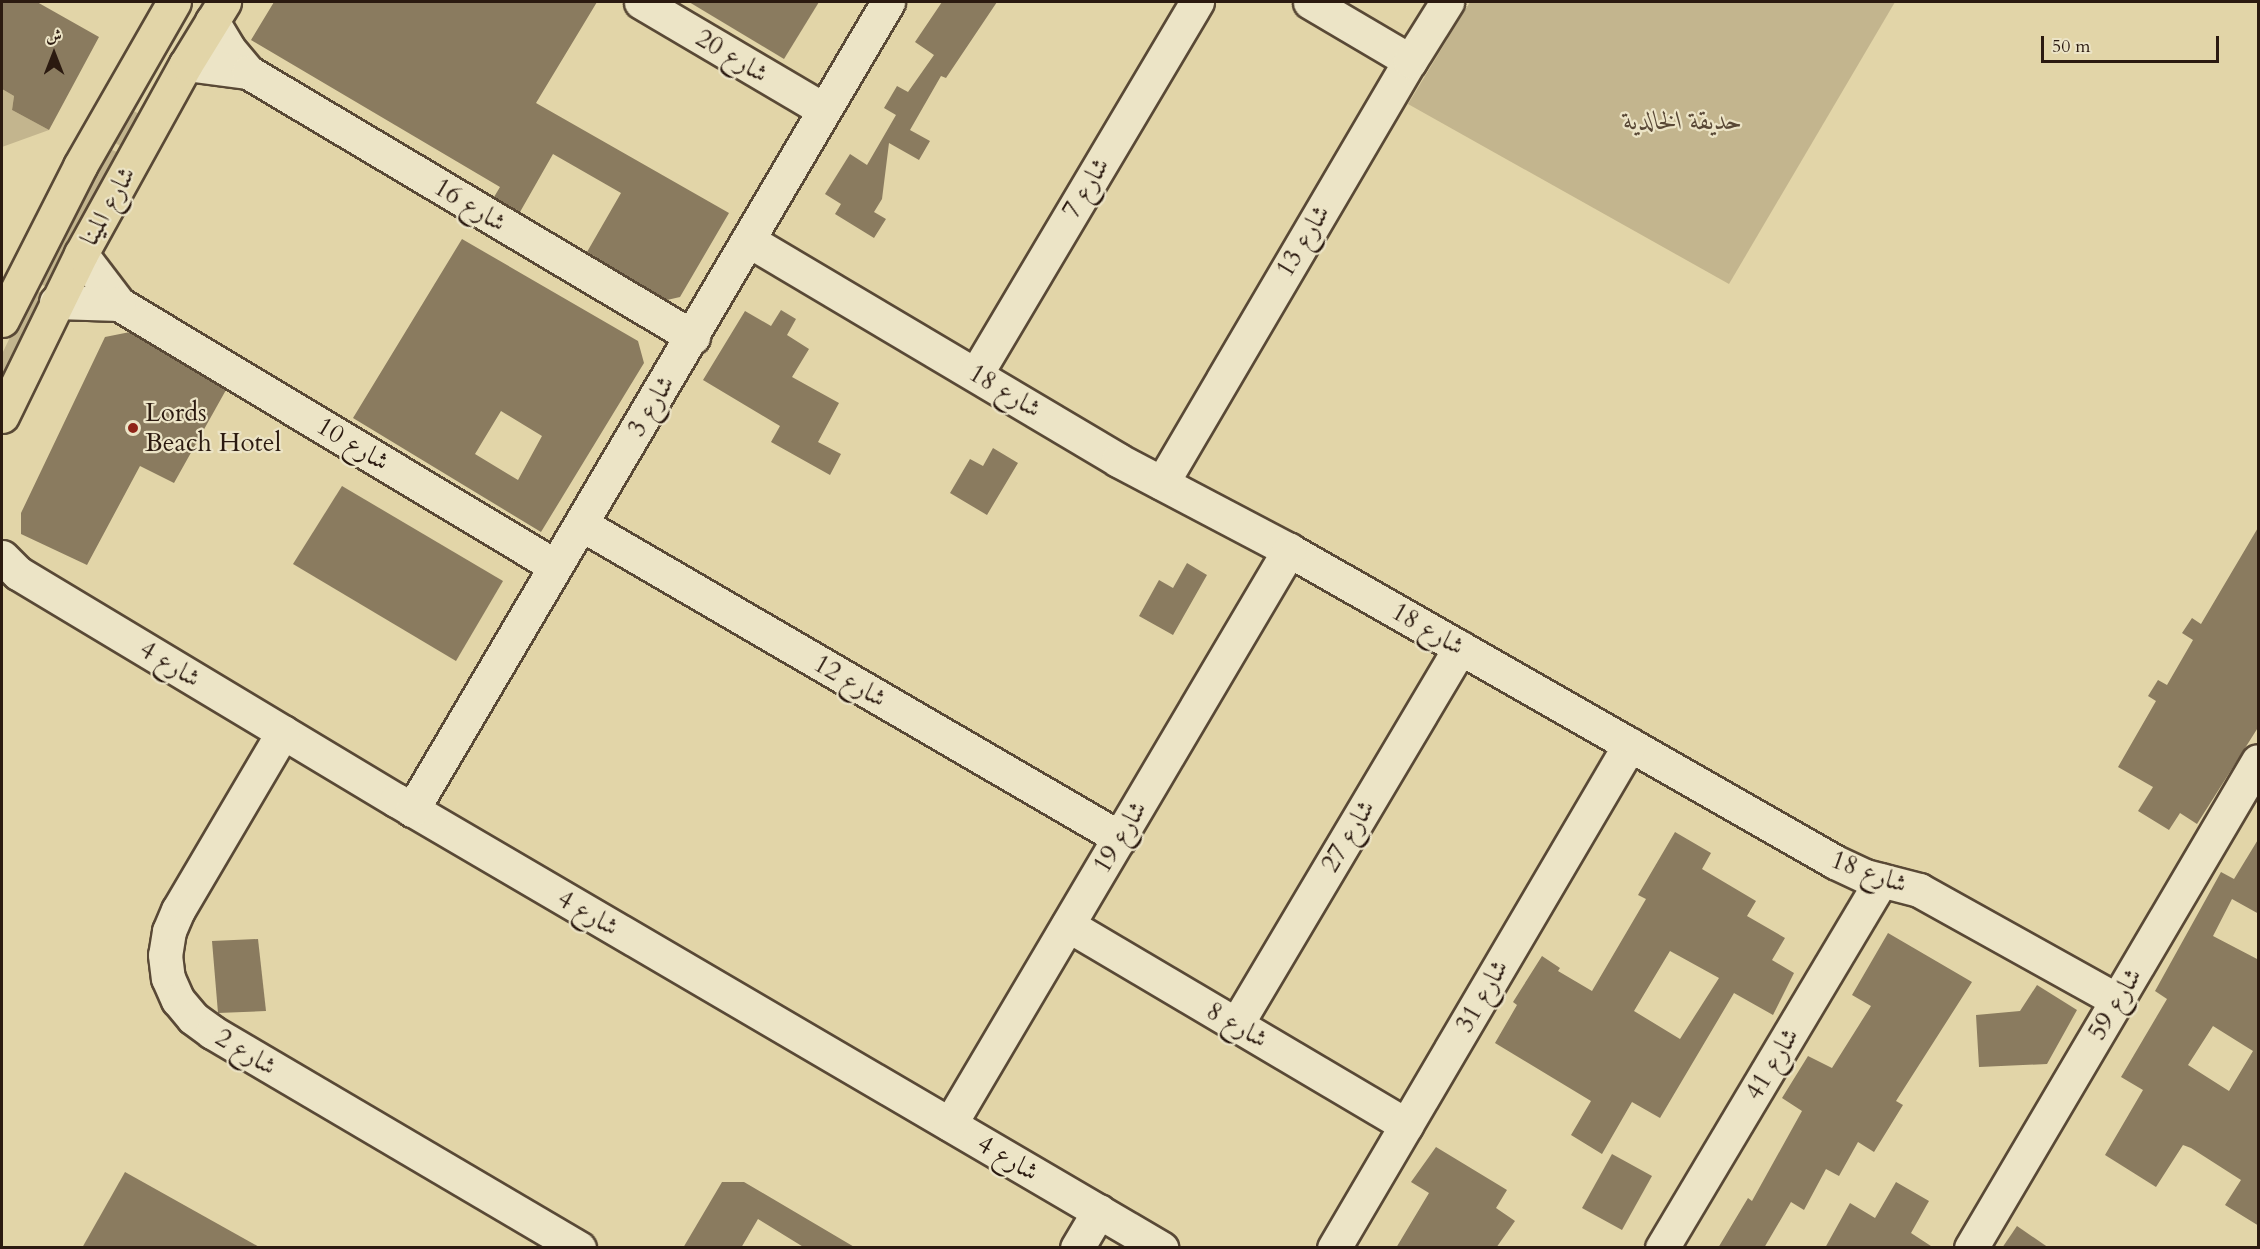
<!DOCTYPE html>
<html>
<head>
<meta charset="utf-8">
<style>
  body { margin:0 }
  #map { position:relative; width:2260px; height:1249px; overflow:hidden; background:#e2d5a8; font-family:Cardo,Amiri,serif }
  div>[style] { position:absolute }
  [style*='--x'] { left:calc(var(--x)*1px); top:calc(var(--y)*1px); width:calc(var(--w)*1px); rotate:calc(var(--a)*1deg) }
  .green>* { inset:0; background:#c3b58e }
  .building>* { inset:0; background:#8a7b5f }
  .roads { filter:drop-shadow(2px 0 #594936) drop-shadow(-2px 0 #594936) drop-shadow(0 2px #594936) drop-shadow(0 -2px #594936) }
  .minor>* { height:33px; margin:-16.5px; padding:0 16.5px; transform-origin:16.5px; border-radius:16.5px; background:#ece4c6 }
  .major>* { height:33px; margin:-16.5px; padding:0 16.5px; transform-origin:16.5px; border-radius:16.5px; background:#e2d5a8 }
  .dots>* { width:16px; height:16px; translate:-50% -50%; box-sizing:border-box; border:3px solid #ece4c6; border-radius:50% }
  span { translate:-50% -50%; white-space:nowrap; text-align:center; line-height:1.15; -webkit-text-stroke:4.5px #ece4c6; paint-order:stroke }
  .street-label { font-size:26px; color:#2b1a10 }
  .park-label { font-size:26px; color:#594836; font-style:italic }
  .poi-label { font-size:26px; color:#2b1a10 }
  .left { translate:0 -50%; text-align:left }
  .frame { position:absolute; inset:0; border:3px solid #2b1a10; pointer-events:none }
  .north { position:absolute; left:24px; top:24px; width:60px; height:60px; -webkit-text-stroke:4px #ece4c6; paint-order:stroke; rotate:0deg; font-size:16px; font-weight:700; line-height:24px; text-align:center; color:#2b1a10 }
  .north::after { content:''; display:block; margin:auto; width:21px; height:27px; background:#2b1a10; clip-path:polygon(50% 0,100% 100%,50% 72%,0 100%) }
  .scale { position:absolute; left:2041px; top:36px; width:178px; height:27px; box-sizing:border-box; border:3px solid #2b1a10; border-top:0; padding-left:8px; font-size:18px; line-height:21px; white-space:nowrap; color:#2b1a10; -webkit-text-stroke:4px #ece4c6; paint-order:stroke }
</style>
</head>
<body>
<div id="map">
  <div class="green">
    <div style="clip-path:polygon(1470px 2px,1895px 2px,1729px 284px,1408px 104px)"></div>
    <div style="clip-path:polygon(2px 89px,14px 96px,12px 110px,49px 130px,2px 147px)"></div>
    <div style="clip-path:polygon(130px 109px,141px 115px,122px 147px,112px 141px)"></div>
    <div style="clip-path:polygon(108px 148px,119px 153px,47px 287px,36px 282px)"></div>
    <div style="clip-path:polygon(33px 289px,44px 294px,2px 385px,2px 354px)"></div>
  </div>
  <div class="building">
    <div style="clip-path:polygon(2px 2px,37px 2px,99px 37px,49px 130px,12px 110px,14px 96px,2px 89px)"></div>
    <div style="clip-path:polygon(274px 2px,597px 2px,536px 103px,729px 213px,680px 297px,667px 300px,587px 252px,621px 193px,553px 154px,520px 212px,494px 197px,500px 187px,251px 40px)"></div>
    <div style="clip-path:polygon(689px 2px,819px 2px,784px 59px)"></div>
    <div style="clip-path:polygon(942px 2px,997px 2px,946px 78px,941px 76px,910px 130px,930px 141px,919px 160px,889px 143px,882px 199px,874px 212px,886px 219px,874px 238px,835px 214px,841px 204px,825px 194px,850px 154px,867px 165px,896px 115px,884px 108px,897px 86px,908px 92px,934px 55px,915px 42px)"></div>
    <div style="clip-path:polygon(evenodd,462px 239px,638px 341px,644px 363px,541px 532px,353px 418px,462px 239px,501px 411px,542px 436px,518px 480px,475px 454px,501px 411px)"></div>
    <div style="clip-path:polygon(781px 310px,796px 319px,787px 335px,809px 349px,792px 377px,839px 403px,818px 442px,841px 454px,830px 475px,771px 442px,780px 426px,703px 380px,745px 311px,771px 326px)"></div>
    <div style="clip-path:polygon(130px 332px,226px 390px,174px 483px,140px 466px,87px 565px,21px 534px,21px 513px,105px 337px)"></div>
    <div style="clip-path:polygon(993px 448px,1018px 463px,987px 515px,950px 493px,970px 459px,983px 466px)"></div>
    <div style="clip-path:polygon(342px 486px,503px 581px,456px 661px,293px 564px)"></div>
    <div style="clip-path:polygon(2259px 526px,2259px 726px,2197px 824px,2180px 813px,2169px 830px,2138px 811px,2153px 787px,2118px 767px,2156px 701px,2148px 696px,2158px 680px,2167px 685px,2193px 640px,2182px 633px,2192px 618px,2201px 624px)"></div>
    <div style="clip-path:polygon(1187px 563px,1207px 575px,1173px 635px,1139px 616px,1159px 580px,1173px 588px)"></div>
    <div style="clip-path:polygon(evenodd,1675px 832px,1711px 853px,1702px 869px,1756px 901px,1747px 916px,1785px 938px,1772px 960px,1794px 973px,1773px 1015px,1734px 993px,1660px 1118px,1632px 1102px,1602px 1154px,1571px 1135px,1591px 1101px,1495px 1043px,1517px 1005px,1513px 1002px,1542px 956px,1560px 968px,1558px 971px,1592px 991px,1646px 899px,1638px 895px,1675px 832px,1670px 951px,1719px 978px,1680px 1039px,1634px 1011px,1670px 951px)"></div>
    <div style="clip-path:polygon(evenodd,2259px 838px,2259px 914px,2232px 899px,2213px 936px,2259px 960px,2259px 1226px,2225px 1205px,2241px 1180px,2191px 1148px,2183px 1145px,2156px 1187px,2105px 1155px,2143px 1090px,2121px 1077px,2167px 999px,2155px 991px,2221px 872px,2234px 879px,2259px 838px,2213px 1026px,2253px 1051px,2229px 1091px,2188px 1065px,2213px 1026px)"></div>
    <div style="clip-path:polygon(1888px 933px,1972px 982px,1896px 1101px,1903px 1105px,1874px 1152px,1858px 1142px,1839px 1176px,1826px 1169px,1804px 1210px,1791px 1202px,1764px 1248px,1718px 1248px,1748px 1198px,1752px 1201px,1802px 1111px,1782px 1098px,1808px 1056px,1832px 1068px,1871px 1006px,1852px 995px)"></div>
    <div style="clip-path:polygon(258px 939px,266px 1011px,218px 1013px,212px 941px)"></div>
    <div style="clip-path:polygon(2037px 985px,2077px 1010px,2047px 1064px,1979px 1067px,1976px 1015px,2020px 1011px)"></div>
    <div style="clip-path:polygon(1436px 1147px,1507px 1190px,1496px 1208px,1515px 1221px,1496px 1248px,1396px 1248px,1429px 1193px,1411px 1182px)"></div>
    <div style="clip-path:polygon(1612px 1154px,1652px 1176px,1622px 1230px,1582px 1208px)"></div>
    <div style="clip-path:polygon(125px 1172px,261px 1248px,82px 1248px)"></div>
    <div style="clip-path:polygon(722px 1182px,744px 1182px,856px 1248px,805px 1248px,758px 1219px,741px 1248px,683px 1248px)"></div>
    <div style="clip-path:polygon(1896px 1182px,1929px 1201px,1911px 1233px,1934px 1248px,1825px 1248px,1850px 1203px,1875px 1218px)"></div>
    <div style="clip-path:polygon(2017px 1226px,2049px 1248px,2002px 1248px)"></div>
  </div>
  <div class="roads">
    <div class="minor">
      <div style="--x:641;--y:2;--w:212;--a:30.5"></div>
      <div style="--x:1310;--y:2;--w:116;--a:30.5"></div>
      <div style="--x:212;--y:21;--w:31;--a:59"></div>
      <div style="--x:228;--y:48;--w:31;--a:50"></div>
      <div style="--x:186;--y:64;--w:63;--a:7.4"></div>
      <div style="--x:248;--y:72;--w:518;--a:30.77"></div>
      <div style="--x:748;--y:240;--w:430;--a:30.7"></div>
      <div style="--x:1118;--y:460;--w:193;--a:27.8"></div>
      <div style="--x:1289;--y:550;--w:629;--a:29.74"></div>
      <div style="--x:1835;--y:862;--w:33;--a:25"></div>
      <div style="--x:1865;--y:876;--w:56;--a:14.5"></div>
      <div style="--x:1919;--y:890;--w:227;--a:29.1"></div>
      <div style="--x:81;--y:254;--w:63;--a:52.8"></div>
      <div style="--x:119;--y:304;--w:509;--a:31"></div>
      <div style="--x:56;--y:302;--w:63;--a:1.8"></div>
      <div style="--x:976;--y:374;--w:433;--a:-59.3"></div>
      <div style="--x:1162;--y:483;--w:489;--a:-59.6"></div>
      <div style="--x:1410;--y:61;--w:70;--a:-57.9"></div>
      <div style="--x:581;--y:524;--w:624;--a:30.22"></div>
      <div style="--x:2;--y:557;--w:23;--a:45"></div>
      <div style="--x:18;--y:573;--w:441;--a:31"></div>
      <div style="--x:396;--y:800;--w:887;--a:30.35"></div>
      <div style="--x:283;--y:732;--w:207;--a:120.5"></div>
      <div style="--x:178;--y:910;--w:23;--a:113"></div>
      <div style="--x:169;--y:931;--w:24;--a:99"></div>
      <div style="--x:165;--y:955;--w:23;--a:83"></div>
      <div style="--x:168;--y:978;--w:24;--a:66"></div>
      <div style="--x:178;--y:1000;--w:23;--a:50"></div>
      <div style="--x:193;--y:1018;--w:24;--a:36"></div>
      <div style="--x:212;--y:1032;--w:426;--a:30.5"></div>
      <div style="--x:412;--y:810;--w:938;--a:-59.5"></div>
      <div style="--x:1068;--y:925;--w:393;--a:30.6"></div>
      <div style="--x:1236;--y:1025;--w:439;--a:-59.3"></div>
      <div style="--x:950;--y:1124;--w:667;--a:-59.43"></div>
      <div style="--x:1077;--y:1248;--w:43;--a:-59.3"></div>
      <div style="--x:1334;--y:1248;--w:584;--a:-59.57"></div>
      <div style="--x:1662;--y:1248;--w:428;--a:-59.2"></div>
      <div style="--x:1971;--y:1248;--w:565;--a:-59.49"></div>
    </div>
    <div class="major">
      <div style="--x:2;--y:320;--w:173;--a:-63.1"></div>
      <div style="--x:80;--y:166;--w:189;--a:-60.2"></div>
      <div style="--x:2;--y:416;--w:180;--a:-64"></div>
      <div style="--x:81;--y:254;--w:217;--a:-61.1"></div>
      <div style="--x:186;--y:64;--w:73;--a:-58.5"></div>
    </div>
  </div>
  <div class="dots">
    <div style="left:133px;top:428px;background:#8f2418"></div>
  </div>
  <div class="street-label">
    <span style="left:732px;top:56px;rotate:31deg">شارع 20</span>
    <span style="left:1086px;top:188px;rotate:-59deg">شارع 7</span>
    <span style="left:470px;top:205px;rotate:31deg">شارع 16</span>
    <span style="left:108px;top:206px;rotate:-61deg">شارع المينا</span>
    <span style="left:1303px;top:241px;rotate:-59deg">شارع 13</span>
    <span style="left:1005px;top:391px;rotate:31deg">شارع 18</span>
    <span style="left:651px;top:406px;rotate:-59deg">شارع 3</span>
    <span style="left:353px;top:444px;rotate:31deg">شارع 10</span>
    <span style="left:1428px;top:629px;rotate:30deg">شارع 18</span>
    <span style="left:170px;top:664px;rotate:31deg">شارع 4</span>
    <span style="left:850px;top:681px;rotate:30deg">شارع 12</span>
    <span style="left:1348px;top:836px;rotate:-59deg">شارع 27</span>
    <span style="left:1120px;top:837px;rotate:-59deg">شارع 19</span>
    <span style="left:1869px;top:872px;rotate:20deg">شارع 18</span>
    <span style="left:588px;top:913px;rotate:30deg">شارع 4</span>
    <span style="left:1482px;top:996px;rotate:-60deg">شارع 31</span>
    <span style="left:2115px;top:1004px;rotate:-59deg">شارع 59</span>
    <span style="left:1237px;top:1025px;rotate:30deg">شارع 8</span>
    <span style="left:246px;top:1052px;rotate:31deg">شارع 2</span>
    <span style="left:1772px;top:1064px;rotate:-59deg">شارع 41</span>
    <span style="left:1008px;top:1158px;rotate:30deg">شارع 4</span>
  </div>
  <div class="park-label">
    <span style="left:1683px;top:121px">حديقة الخالدية</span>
  </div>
  <div class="poi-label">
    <span class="left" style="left:145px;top:428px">Lords<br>Beach Hotel</span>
  </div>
  <div class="frame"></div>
  <div class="north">ش</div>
  <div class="scale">50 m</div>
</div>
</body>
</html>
